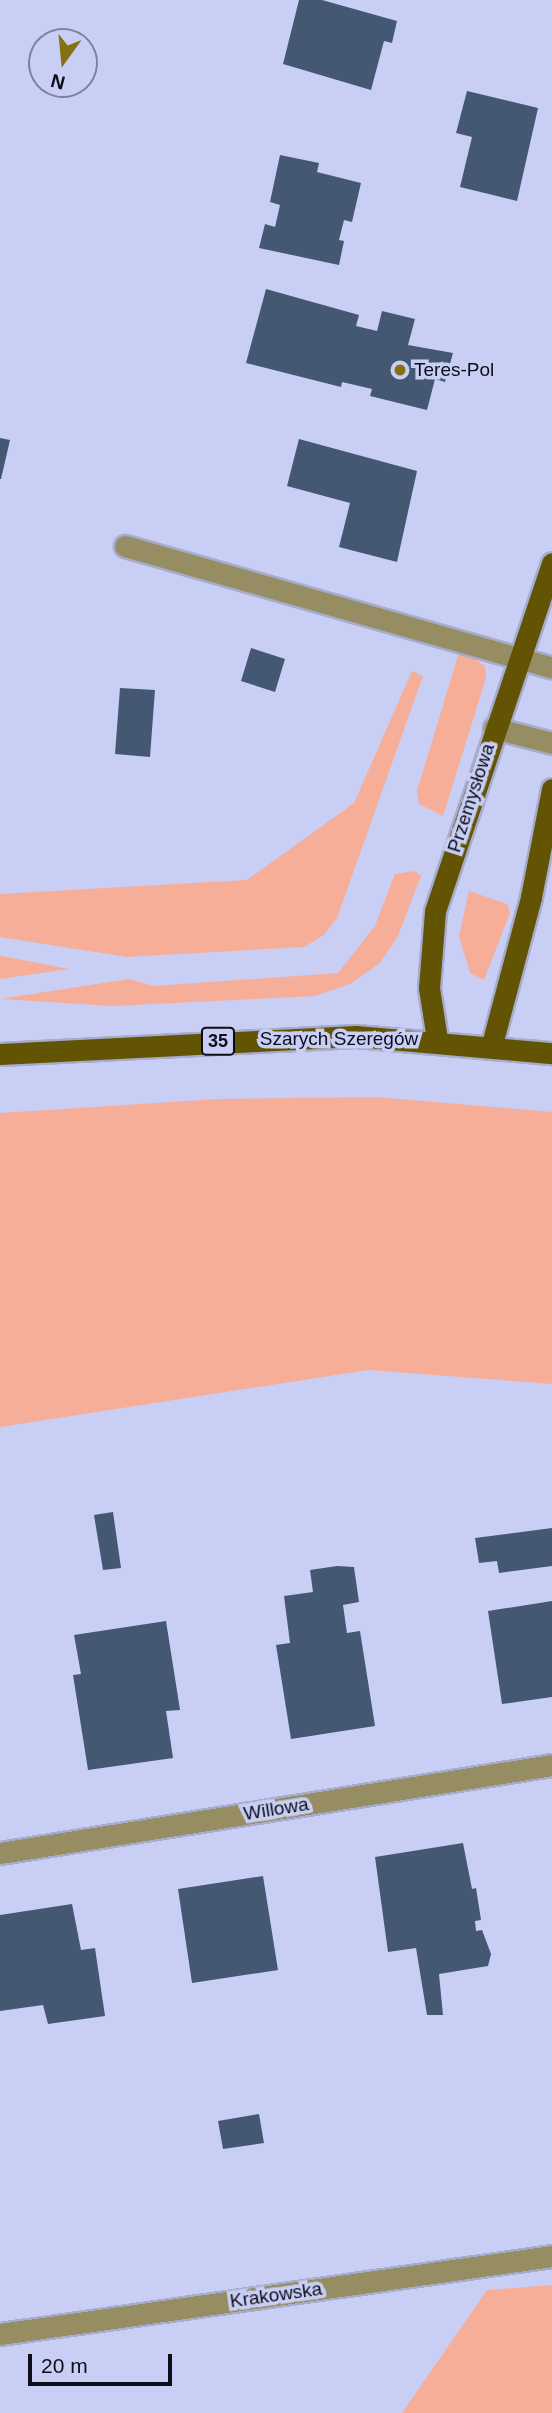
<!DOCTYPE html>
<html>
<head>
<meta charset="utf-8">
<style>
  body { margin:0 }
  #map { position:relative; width:552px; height:2413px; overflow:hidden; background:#c9cff4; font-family:Arial,sans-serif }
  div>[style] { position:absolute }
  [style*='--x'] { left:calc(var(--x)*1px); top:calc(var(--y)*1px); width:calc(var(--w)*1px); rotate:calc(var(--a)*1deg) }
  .green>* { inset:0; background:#f6ae98 }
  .building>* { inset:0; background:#445873 }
  .roads { filter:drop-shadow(2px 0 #a7accd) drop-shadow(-2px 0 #a7accd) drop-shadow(0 2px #a7accd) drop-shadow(0 -2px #a7accd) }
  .minor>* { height:21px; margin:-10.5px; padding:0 10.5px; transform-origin:10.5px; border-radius:10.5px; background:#978d63 }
  .major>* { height:21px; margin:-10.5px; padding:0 10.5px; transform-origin:10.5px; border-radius:10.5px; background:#625403 }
  .dots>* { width:19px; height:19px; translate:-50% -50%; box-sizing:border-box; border:4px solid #c9cff4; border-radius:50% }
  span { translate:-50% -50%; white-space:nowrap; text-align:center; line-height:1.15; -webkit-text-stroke:7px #c9cff4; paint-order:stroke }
  .shield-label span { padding:2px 5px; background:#c9cff4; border:2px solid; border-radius:5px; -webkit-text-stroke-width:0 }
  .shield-label { font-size:18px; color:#0d0e1b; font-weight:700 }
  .poi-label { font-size:19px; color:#0d0e1b }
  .left { translate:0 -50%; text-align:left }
  .street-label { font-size:19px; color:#0d0e1b }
  .north { position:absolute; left:28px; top:28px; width:70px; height:70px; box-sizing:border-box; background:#c9cff4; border:2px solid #7e829d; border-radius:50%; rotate:195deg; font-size:19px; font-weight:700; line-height:28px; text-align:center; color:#0d0e1b }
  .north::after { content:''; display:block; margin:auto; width:24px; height:32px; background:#847212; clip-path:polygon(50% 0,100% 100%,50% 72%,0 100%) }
  .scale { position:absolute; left:28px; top:2354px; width:144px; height:32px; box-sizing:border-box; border:4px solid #0d0e1b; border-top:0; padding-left:9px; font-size:21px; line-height:24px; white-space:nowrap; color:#0d0e1b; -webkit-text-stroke:5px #c9cff4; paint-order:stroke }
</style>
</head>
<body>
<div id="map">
  <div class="green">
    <div style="clip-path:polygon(460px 649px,485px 666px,486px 678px,443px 816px,419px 804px,417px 791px)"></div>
    <div style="clip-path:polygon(412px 671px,423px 676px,337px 918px,324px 935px,304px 947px,127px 957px,0 937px,0 894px,247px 880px,354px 803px)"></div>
    <div style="clip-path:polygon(415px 871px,421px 876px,398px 936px,380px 963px,350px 984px,315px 996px,113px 1006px,0 999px,129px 979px,154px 986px,338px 973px,375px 926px,395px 874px)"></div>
    <div style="clip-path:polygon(469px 891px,507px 904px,510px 913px,484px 980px,470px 973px,459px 936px)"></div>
    <div style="clip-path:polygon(0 956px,2px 956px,69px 969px,0 979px)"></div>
    <div style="clip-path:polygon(376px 1097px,552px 1112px,552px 1384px,368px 1370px,0 1427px,0 1113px,218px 1099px)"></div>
    <div style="clip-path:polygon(552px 2285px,552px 2413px,402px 2413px,487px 2290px)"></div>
  </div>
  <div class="building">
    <div style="clip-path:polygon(299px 0,322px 0,397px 21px,392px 43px,384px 41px,371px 90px,283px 64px)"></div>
    <div style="clip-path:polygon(467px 91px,538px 108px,517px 201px,460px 187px,472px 137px,456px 133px)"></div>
    <div style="clip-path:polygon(280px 155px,319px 163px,317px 172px,361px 183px,352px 222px,344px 220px,339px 240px,344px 241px,339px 265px,259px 248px,265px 224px,275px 227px,280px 205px,270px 202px)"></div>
    <div style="clip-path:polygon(266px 289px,359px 315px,356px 326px,377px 331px,382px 311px,415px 319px,408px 345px,453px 353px,445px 382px,435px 379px,427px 410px,370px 396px,372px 389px,342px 382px,341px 387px,246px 363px)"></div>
    <div style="clip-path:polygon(0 438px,10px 440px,1px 479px,0 479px)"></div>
    <div style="clip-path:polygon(299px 439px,417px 471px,397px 562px,339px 547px,350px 503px,287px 486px)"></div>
    <div style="clip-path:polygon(251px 648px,285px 659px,275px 692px,241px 681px)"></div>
    <div style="clip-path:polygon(120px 688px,155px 690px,150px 757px,115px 754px)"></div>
    <div style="clip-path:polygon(113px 1512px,121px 1568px,103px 1570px,94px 1515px)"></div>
    <div style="clip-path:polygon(552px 1528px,552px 1566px,499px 1573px,497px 1561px,479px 1563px,475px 1538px)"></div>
    <div style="clip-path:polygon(337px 1566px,354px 1567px,359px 1602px,343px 1605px,347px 1633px,360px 1631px,375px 1726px,291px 1739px,276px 1645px,290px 1643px,284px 1596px,313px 1592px,310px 1570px)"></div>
    <div style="clip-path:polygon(552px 1601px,552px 1697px,502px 1704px,488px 1611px)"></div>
    <div style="clip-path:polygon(166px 1621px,180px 1710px,166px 1711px,173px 1758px,88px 1770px,73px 1675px,81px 1674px,74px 1635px)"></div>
    <div style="clip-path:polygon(463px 1843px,472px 1889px,476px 1888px,481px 1920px,475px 1921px,476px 1931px,482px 1930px,491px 1954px,488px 1966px,439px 1974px,443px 2015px,427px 2015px,416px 1948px,388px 1952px,375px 1857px)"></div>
    <div style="clip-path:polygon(263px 1876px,278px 1970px,192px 1983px,178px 1889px)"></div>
    <div style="clip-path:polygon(72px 1904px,81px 1950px,95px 1948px,105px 2016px,48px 2024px,43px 2005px,0 2011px,0 1915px)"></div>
    <div style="clip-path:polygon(259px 2114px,264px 2143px,223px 2149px,218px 2121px)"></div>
  </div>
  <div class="roads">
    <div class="minor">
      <div style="--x:125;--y:546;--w:444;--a:15.9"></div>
      <div style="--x:494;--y:728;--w:60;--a:14.5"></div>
      <div style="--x:0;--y:1853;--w:559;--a:-9.06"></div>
      <div style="--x:0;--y:2334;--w:557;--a:-8.04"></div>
    </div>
    <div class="major">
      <div style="--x:437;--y:1039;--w:52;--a:-98.9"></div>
      <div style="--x:429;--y:988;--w:77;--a:-85.5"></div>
      <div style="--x:435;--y:911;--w:367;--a:-71.4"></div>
      <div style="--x:492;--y:1044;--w:152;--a:-75.1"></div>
      <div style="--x:531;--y:897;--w:110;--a:-79"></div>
      <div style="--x:0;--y:1054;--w:356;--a:-2.9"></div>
      <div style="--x:356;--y:1036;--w:197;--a:5"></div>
    </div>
  </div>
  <div class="dots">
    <div style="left:400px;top:370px;background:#847212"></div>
  </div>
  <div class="shield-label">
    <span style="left:218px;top:1041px">35</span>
  </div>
  <div class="poi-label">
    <span class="left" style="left:414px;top:370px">Teres-Pol</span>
  </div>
  <div class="street-label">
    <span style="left:471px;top:798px;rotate:-72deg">Przemysłowa</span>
    <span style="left:339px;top:1039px">Szarych Szeregów</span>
    <span style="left:276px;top:1809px;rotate:-9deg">Willowa</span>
    <span style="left:276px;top:2295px;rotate:-8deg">Krakowska</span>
  </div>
  <div class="north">N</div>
  <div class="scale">20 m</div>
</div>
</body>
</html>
